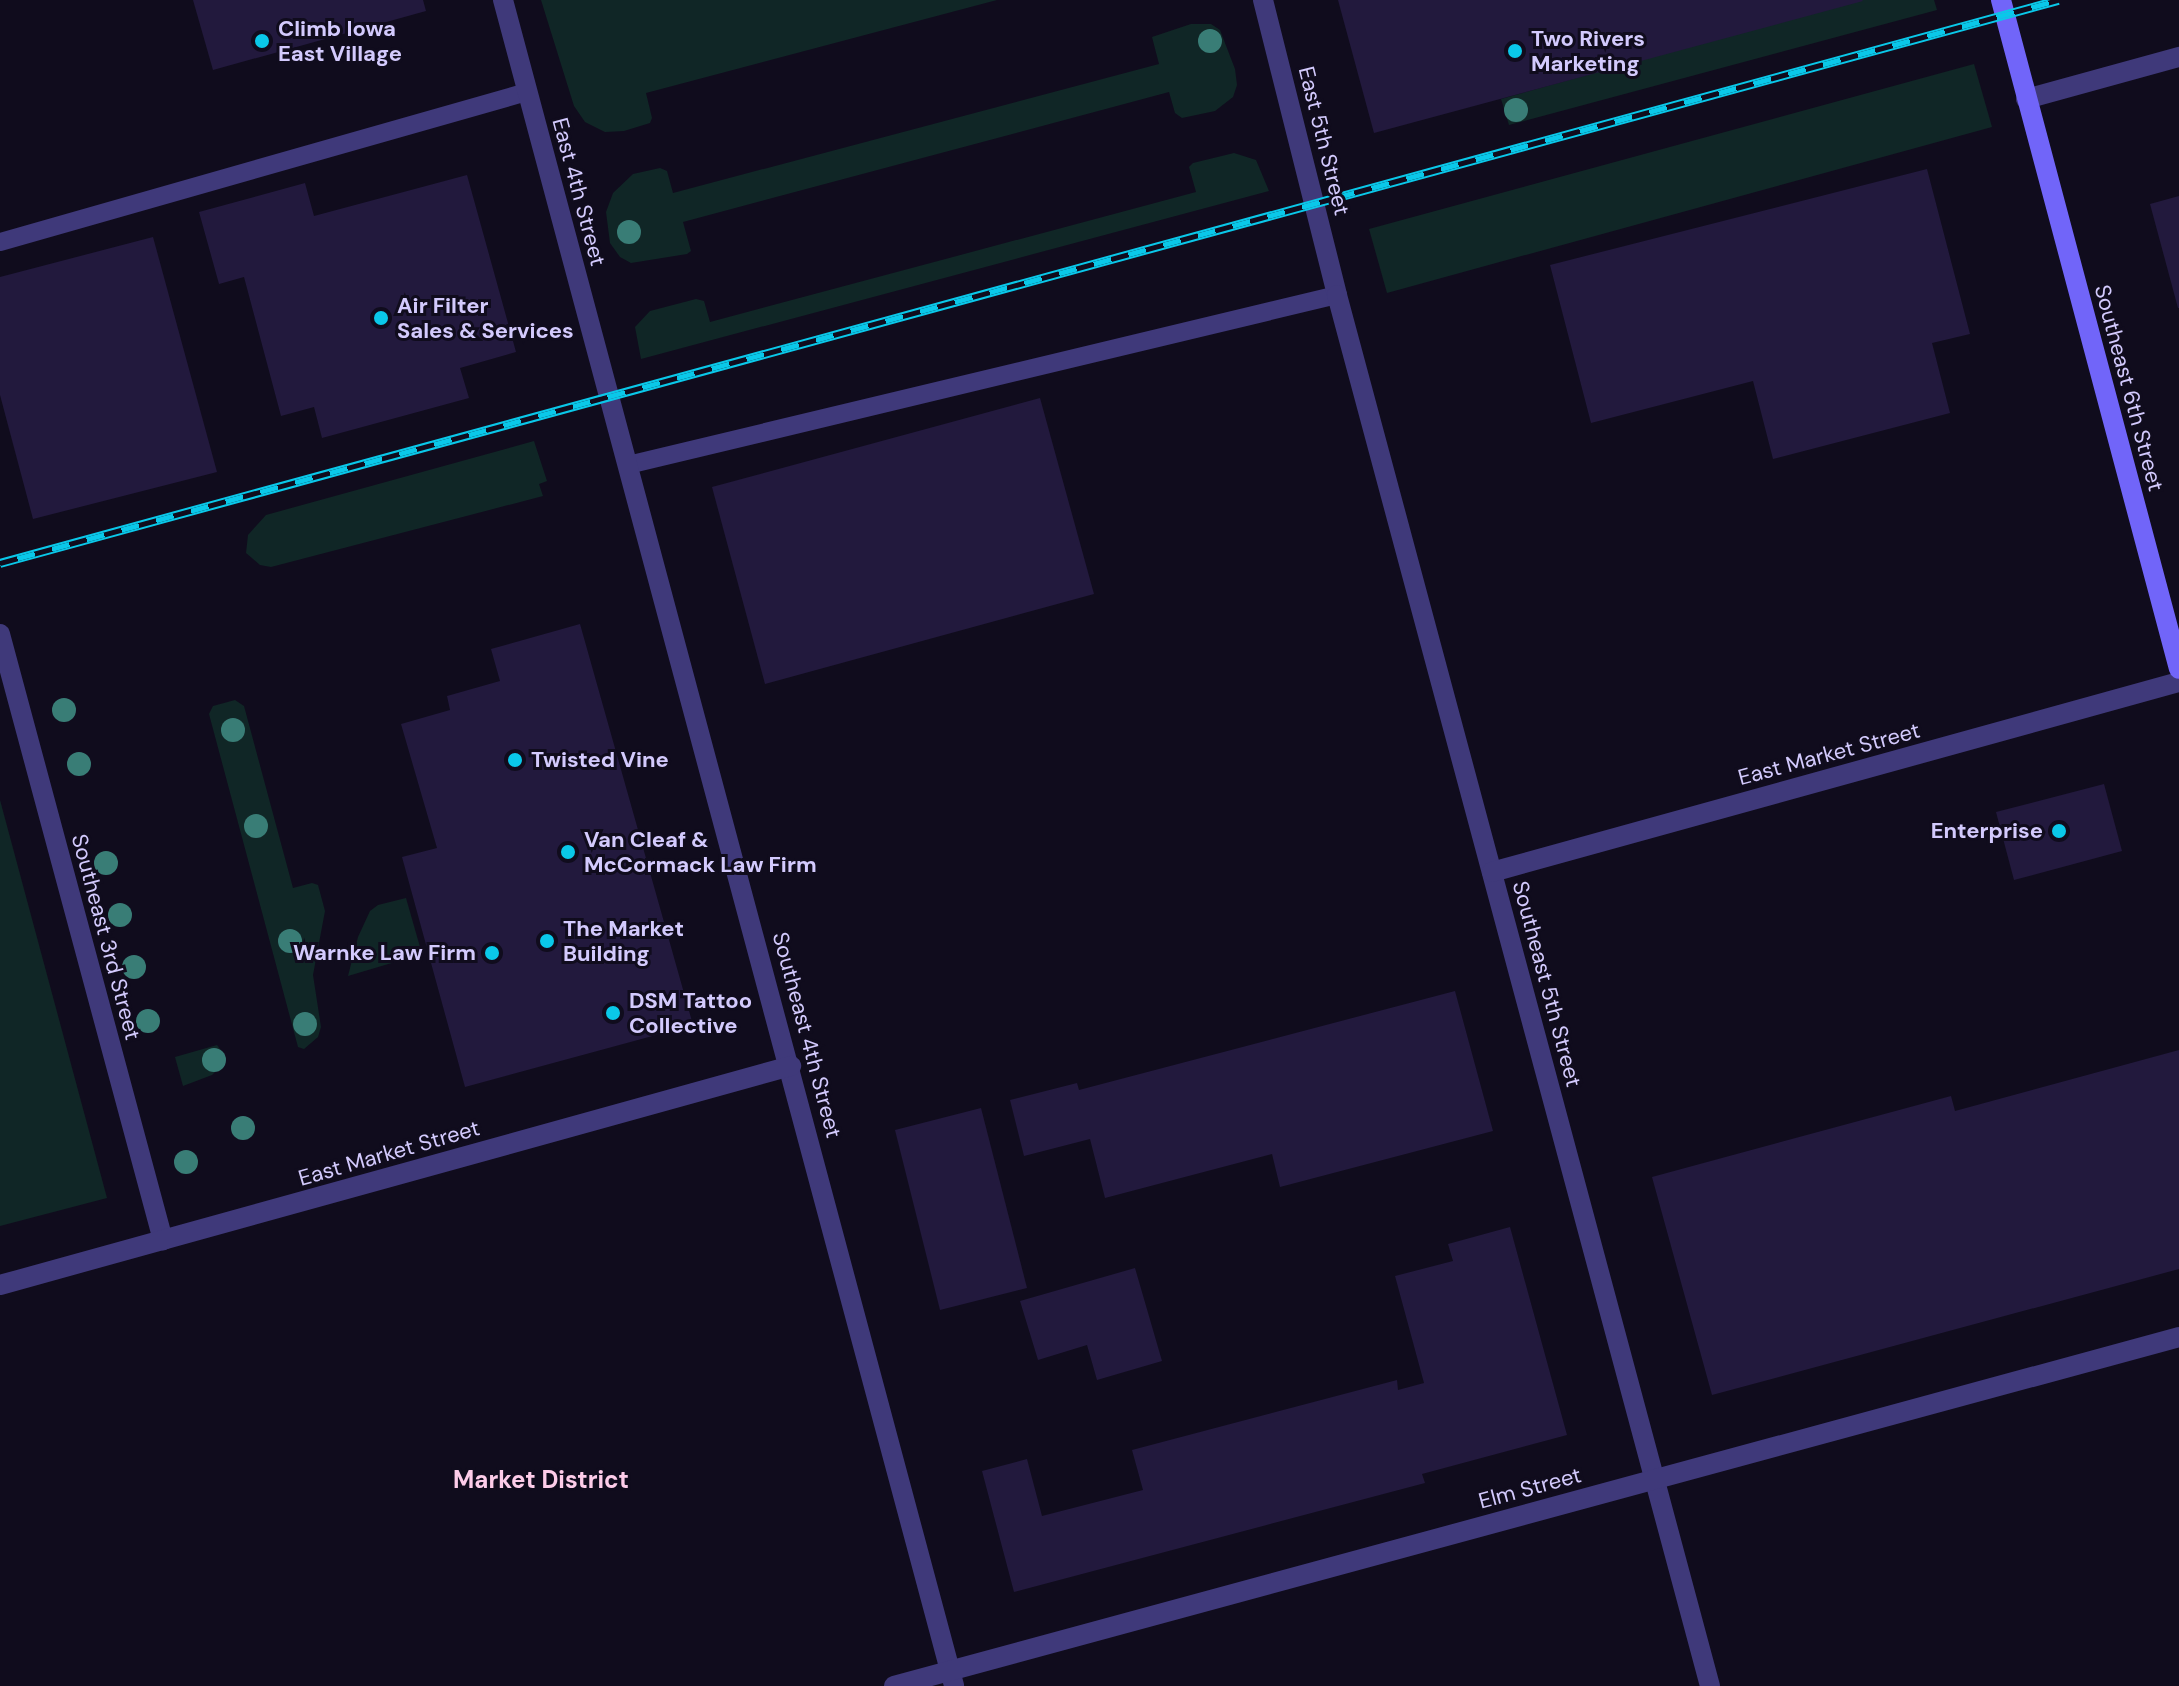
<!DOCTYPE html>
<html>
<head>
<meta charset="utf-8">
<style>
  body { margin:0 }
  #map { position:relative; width:2179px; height:1686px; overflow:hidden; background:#100c1d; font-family:"DM Sans",sans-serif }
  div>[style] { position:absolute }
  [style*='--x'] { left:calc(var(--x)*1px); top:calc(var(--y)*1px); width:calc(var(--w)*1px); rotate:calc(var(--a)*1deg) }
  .green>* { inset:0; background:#102626 }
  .building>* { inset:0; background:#22193d }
  .service>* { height:18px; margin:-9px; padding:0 9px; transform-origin:9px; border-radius:9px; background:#3f397a }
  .minor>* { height:20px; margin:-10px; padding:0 10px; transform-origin:10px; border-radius:10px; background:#3f397a }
  .secondary>* { height:20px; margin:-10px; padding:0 10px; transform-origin:10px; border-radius:10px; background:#7165f9 }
  .rail>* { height:9px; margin-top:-4.5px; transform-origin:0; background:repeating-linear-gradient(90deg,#100c1d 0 18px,#0ac8e9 0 36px); box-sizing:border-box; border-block:2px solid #0ac8e9 }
  .trees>* { width:24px; height:24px; margin:-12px; border-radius:50%; background:#397d76 }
  .dots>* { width:22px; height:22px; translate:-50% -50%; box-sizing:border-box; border:4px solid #100c1d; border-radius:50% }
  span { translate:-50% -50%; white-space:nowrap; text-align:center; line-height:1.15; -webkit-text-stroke:6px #100c1d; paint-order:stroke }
  .poi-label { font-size:22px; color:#d3cafd; font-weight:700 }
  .left { translate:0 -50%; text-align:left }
  .right { translate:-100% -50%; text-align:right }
  .street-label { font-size:22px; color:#d3cafd }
  .neighbourhood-label { font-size:24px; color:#fdcce9; font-weight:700 }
</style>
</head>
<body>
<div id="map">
  <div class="green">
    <div style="clip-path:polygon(541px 0,997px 0,646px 93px,652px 118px,650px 123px,624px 131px,605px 132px,585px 122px,574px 106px)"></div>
    <div style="clip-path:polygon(1857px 0,1934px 0,1937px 10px,1509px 125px,1501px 99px)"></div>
    <div style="clip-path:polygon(1191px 24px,1211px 24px,1220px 30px,1235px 69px,1237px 85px,1233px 97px,1215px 111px,1182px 118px,1175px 113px,1169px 92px,683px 222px,691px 251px,687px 254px,631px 263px,620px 257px,610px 243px,606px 212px,613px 193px,633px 174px,660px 168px,667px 171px,673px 193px,1159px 64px,1152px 37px)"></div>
    <div style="clip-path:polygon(1974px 64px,1992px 127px,1387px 293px,1369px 229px)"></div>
    <div style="clip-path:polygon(1234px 153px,1256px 160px,1269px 191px,641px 359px,635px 327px,650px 311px,696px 299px,704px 301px,710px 322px,1196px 192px,1189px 167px,1193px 163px)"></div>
    <div style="clip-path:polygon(534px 441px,547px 481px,539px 484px,543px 496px,271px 567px,260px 565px,246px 553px,248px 535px,266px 515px)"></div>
    <div style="clip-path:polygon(235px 700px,244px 706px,293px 888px,312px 883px,318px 885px,325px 911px,313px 975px,321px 1027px,318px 1037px,304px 1049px,298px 1047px,209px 714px,213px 706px)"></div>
    <div style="clip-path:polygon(0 800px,107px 1198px,0 1226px)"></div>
    <div style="clip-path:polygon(406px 898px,422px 954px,348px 976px,358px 937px,370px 911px,378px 905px)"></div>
    <div style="clip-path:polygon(217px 1045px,223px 1053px,220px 1067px,212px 1075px,183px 1086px,175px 1057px)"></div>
  </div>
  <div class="building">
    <div style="clip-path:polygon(193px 0,423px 0,426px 11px,213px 70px)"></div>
    <div style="clip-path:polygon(1338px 0,1862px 0,1863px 1px,1374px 133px)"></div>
    <div style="clip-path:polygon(1927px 169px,1970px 334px,1932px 343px,1950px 413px,1773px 459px,1753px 381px,1591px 423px,1550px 265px)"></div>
    <div style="clip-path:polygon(467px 175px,516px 352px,460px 368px,469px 398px,322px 438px,314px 407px,281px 416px,244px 277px,219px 284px,199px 212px,305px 183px,314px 216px)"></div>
    <div style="clip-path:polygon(2179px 196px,2179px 308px,2178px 308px,2150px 204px)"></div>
    <div style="clip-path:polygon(153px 237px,217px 472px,33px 519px,0 395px,0 277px)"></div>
    <div style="clip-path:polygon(1040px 398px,1094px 594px,765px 684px,712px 487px)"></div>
    <div style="clip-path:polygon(580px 624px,693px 1025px,465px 1087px,402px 857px,437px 848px,401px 724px,450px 710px,447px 696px,500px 681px,491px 649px)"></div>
    <div style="clip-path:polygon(2104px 784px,2122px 851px,2014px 880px,1996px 812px)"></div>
    <div style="clip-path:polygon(1455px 991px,1493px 1131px,1280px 1187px,1272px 1154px,1105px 1198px,1090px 1139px,1024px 1156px,1010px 1100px,1077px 1083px,1079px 1090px)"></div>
    <div style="clip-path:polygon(2179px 1050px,2179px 1269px,1712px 1395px,1652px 1177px,1951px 1096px,1955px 1111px)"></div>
    <div style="clip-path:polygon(981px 1108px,1027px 1288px,940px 1310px,895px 1130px)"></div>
    <div style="clip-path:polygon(1510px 1227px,1567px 1435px,1422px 1474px,1425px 1483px,1014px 1592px,982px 1471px,1027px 1459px,1042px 1516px,1143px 1490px,1132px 1450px,1397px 1380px,1398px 1390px,1424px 1383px,1395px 1276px,1453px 1261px,1448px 1244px)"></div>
    <div style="clip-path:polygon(1135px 1268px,1162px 1361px,1097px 1380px,1087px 1345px,1038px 1360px,1020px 1301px)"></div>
  </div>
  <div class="service">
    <div style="--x:0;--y:242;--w:548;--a:-15.89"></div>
    <div style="--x:628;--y:465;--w:729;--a:-13.48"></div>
  </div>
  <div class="minor">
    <div style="--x:503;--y:0;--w:1745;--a:75.02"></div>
    <div style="--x:1263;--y:0;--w:304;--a:75.9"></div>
    <div style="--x:1337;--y:295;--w:1440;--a:74.99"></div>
    <div style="--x:2026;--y:99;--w:159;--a:-15.4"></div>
    <div style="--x:0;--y:634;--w:628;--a:74.95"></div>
    <div style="--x:1492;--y:872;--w:713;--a:-15.46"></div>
    <div style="--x:0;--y:1285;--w:821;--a:-15.48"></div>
    <div style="--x:894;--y:1686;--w:1332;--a:-15.19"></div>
  </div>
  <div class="secondary">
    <div style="--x:2001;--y:0;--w:692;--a:75.1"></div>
  </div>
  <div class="rail">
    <div style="--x:0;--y:563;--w:2134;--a:-15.3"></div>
  </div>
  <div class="trees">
    <div style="left:1210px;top:41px"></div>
    <div style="left:1516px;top:110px"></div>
    <div style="left:629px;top:232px"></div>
    <div style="left:64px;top:710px"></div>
    <div style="left:233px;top:730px"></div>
    <div style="left:79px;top:764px"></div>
    <div style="left:256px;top:826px"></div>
    <div style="left:106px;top:863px"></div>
    <div style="left:120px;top:915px"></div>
    <div style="left:290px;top:941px"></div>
    <div style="left:134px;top:967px"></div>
    <div style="left:148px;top:1021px"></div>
    <div style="left:305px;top:1024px"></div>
    <div style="left:214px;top:1060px"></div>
    <div style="left:243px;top:1128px"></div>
    <div style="left:186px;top:1162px"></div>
  </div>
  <div class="dots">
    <div style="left:262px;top:41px;background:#0ac8e9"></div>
    <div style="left:1515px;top:51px;background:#0ac8e9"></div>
    <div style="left:381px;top:318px;background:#0ac8e9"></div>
    <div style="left:515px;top:760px;background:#0ac8e9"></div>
    <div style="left:2059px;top:831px;background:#0ac8e9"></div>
    <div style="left:568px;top:852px;background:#0ac8e9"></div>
    <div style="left:547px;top:941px;background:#0ac8e9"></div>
    <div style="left:492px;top:953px;background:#0ac8e9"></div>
    <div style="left:613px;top:1013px;background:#0ac8e9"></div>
  </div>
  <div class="poi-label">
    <span class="left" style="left:278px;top:41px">Climb Iowa<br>East Village</span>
    <span class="left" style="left:1531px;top:51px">Two Rivers<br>Marketing</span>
    <span class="left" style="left:397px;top:318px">Air Filter<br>Sales &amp; Services</span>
    <span class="left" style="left:531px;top:760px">Twisted Vine</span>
    <span class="right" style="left:2043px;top:831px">Enterprise</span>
    <span class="left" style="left:584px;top:852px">Van Cleaf &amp;<br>McCormack Law Firm</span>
    <span class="left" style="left:563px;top:941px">The Market<br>Building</span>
    <span class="right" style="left:476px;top:953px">Warnke Law Firm</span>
    <span class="left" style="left:629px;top:1013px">DSM Tattoo<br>Collective</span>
  </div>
  <div class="street-label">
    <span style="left:1324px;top:141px;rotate:76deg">East 5th Street</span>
    <span style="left:579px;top:192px;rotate:75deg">East 4th Street</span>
    <span style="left:2129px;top:388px;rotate:75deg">Southeast 6th Street</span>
    <span style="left:1829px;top:754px;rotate:-15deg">East Market Street</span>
    <span style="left:106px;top:937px;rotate:75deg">Southeast 3rd Street</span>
    <span style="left:1547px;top:984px;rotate:75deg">Southeast 5th Street</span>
    <span style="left:807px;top:1035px;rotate:75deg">Southeast 4th Street</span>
    <span style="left:389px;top:1153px;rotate:-16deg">East Market Street</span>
    <span style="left:1530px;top:1488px;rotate:-15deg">Elm Street</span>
  </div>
  <div class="neighbourhood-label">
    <span style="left:541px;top:1480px">Market District</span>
  </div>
</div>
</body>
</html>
